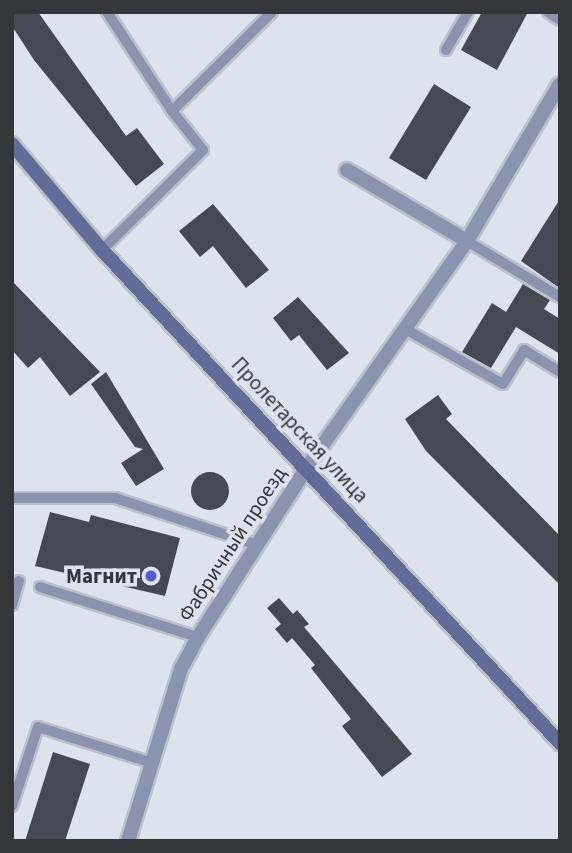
<!DOCTYPE html>
<html>
<head>
<meta charset="utf-8">
<style>
  body { margin:0 }
  #map { position:relative; width:572px; height:853px; overflow:hidden; background:#dee2ed; font-family:"Source Sans 3",sans-serif }
  div>[style] { position:absolute }
  [style*='--x'] { left:calc(var(--x)*1px); top:calc(var(--y)*1px); width:calc(var(--w)*1px); rotate:calc(var(--a)*1deg) }
  .building>* { inset:0; background:#464852 }
  .round { border-radius:50% }
  .roads { filter:drop-shadow(2px 0 #bcc0c9) drop-shadow(-2px 0 #bcc0c9) drop-shadow(0 2px #bcc0c9) drop-shadow(0 -2px #bcc0c9) }
  .service>* { height:10px; margin:-5px; padding:0 5px; transform-origin:5px; border-radius:5px; background:#8b93b1 }
  .minor>* { height:14px; margin:-7px; padding:0 7px; transform-origin:7px; border-radius:7px; background:#8b93b1 }
  .tertiary>* { height:14px; margin:-7px; padding:0 7px; transform-origin:7px; border-radius:7px; background:#8b93b1 }
  .secondary>* { height:14px; margin:-7px; padding:0 7px; transform-origin:7px; border-radius:7px; background:#626c98 }
  .dots>* { width:19px; height:19px; translate:-50% -50%; box-sizing:border-box; border:4px solid #dee2ed; border-radius:50% }
  span { translate:-50% -50%; white-space:nowrap; text-align:center; line-height:1.15; -webkit-text-stroke:7px #dee2ed; paint-order:stroke }
  .street-label { font-size:21px; color:#34363a }
  .poi-label { font-size:21px; color:#34363a; font-weight:700 }
  .right { translate:-100% -50%; text-align:right }
  .frame { position:absolute; inset:0; border:14px solid #34363a; pointer-events:none }
</style>
</head>
<body>
<div id="map">
  <div class="building">
    <div style="clip-path:polygon(12px 12px,38px 12px,126px 136px,137px 128px,164px 164px,136px 186px,34px 60px,12px 26px)"></div>
    <div style="clip-path:polygon(482px 12px,528px 12px,497px 70px,461px 50px)"></div>
    <div style="clip-path:polygon(434px 84px,471px 107px,426px 180px,389px 158px)"></div>
    <div style="clip-path:polygon(560px 199px,560px 283px,558px 287px,521px 261px)"></div>
    <div style="clip-path:polygon(213px 204px,269px 270px,246px 288px,213px 246px,200px 257px,179px 231px)"></div>
    <div style="clip-path:polygon(12px 281px,100px 372px,70px 396px,40px 357px,28px 368px,12px 350px)"></div>
    <div style="clip-path:polygon(523px 284px,550px 300px,544px 309px,560px 319px,560px 354px,516px 327px,491px 368px,462px 352px,492px 303px,506px 312px)"></div>
    <div style="clip-path:polygon(298px 297px,349px 353px,327px 370px,299px 335px,291px 341px,273px 318px)"></div>
    <div style="clip-path:polygon(106px 372px,164px 469px,136px 486px,121px 463px,143px 449px,135px 447px,91px 384px)"></div>
    <div style="clip-path:polygon(438px 395px,452px 414px,446px 419px,560px 536px,560px 585px,426px 451px,405px 419px)"></div>
    <div class="round" style="left:191px;top:472px;width:38px;height:38px"></div>
    <div style="clip-path:polygon(50px 512px,89px 522px,91px 515px,180px 538px,165px 596px,35px 566px)"></div>
    <div style="clip-path:polygon(279px 598px,293px 614px,297px 610px,309px 624px,304px 627px,412px 754px,382px 777px,342px 726px,351px 719px,311px 668px,315px 665px,292px 638px,287px 643px,275px 629px,281px 624px,267px 608px)"></div>
    <div style="clip-path:polygon(53px 752px,90px 764px,65px 841px,25px 841px)"></div>
  </div>
  <div class="roads">
    <div class="service">
      <div style="--x:107;--y:12;--w:118;--a:56.7"></div>
      <div style="--x:548;--y:12;--w:14;--a:34"></div>
      <div style="--x:446;--y:50;--w:44;--a:-59.9"></div>
      <div style="--x:467;--y:241;--w:109;--a:31.1"></div>
      <div style="--x:102;--y:250;--w:142;--a:-44.7"></div>
      <div style="--x:203;--y:150;--w:50;--a:-128.5"></div>
      <div style="--x:172;--y:111;--w:141;--a:-44.7"></div>
      <div style="--x:405;--y:329;--w:112;--a:29.3"></div>
      <div style="--x:503;--y:384;--w:40;--a:-58"></div>
      <div style="--x:524;--y:350;--w:42;--a:31.4"></div>
      <div style="--x:12;--y:498;--w:103;--a:0"></div>
      <div style="--x:115;--y:498;--w:151;--a:18.2"></div>
      <div style="--x:40;--y:587;--w:166;--a:17.6"></div>
      <div style="--x:12;--y:605;--w:25;--a:-74"></div>
      <div style="--x:12;--y:806;--w:83;--a:-71.8"></div>
      <div style="--x:38;--y:727;--w:120;--a:17.5"></div>
    </div>
    <div class="minor">
      <div style="--x:347;--y:170;--w:139;--a:30.6"></div>
    </div>
    <div class="tertiary">
      <div style="--x:128;--y:841;--w:180;--a:-72.9"></div>
      <div style="--x:181;--y:669;--w:36;--a:-62"></div>
      <div style="--x:198;--y:637;--w:202;--a:-57.3"></div>
      <div style="--x:307;--y:467;--w:277;--a:-54.7"></div>
      <div style="--x:467;--y:241;--w:182;--a:-59.4"></div>
    </div>
    <div class="secondary">
      <div style="--x:12;--y:144;--w:139;--a:49.7"></div>
      <div style="--x:102;--y:250;--w:673;--a:47.11"></div>
    </div>
  </div>
  <div class="dots">
    <div style="left:151px;top:576px;background:#4f5ed3"></div>
  </div>
  <div class="street-label">
    <span style="left:300px;top:430px;rotate:47deg">Пролетарская улица</span>
    <span style="left:232px;top:544px;rotate:-57deg">Фабричный проезд</span>
  </div>
  <div class="poi-label">
    <span class="right" style="left:137px;top:576px">Магнит</span>
  </div>
  <div class="frame"></div>
</div>
</body>
</html>
